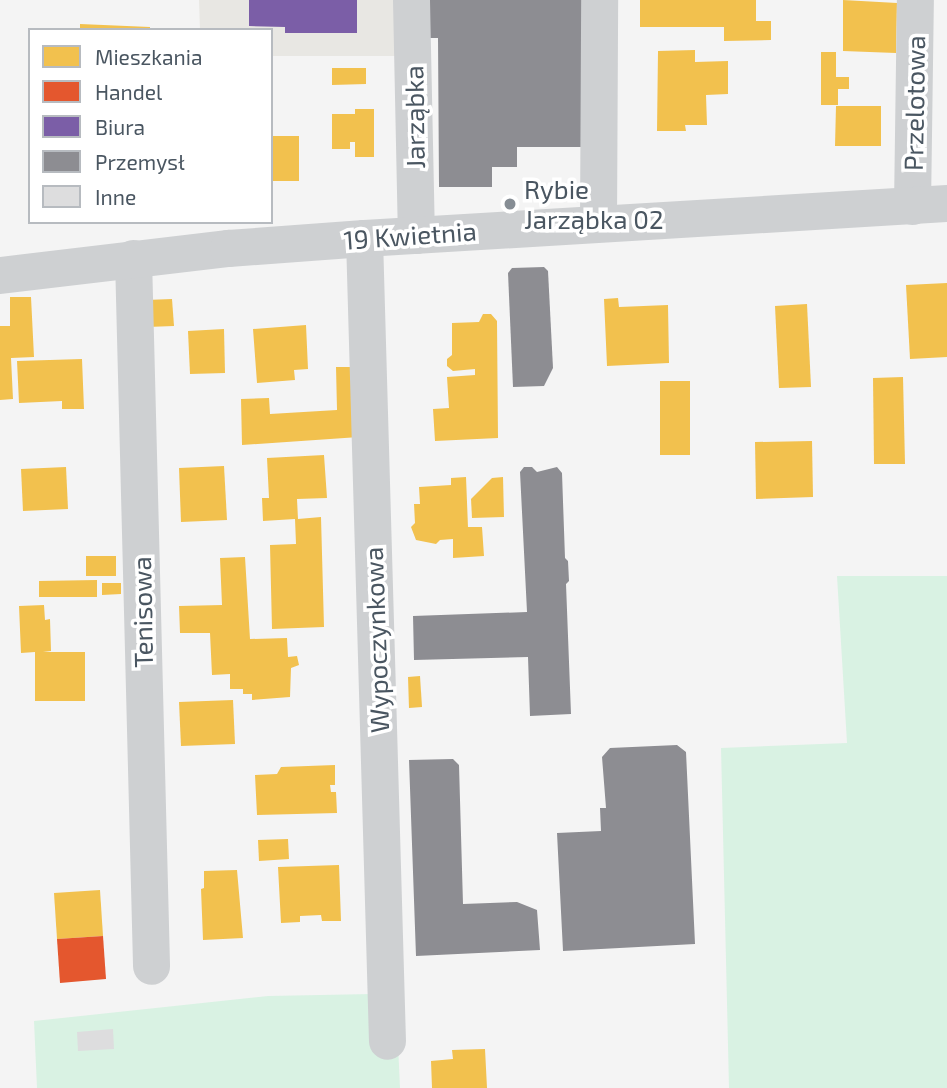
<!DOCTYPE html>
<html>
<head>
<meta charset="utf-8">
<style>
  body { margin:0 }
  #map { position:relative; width:947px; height:1088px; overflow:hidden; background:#f4f4f4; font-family:"Exo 2",sans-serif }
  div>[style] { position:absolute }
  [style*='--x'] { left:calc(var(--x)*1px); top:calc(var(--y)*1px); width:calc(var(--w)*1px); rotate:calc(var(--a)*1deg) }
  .commercial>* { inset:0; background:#e8e7e3 }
  .green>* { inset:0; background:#d9f2e3 }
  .homes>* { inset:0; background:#f2c14e }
  .shops>* { inset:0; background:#e4572e }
  .offices>* { inset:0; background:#7b5ea7 }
  .industry>* { inset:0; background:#8d8d92 }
  .building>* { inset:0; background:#ddddde }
  .street>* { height:37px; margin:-18.5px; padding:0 18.5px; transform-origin:18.5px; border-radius:18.5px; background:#ced0d2 }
  .dots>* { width:19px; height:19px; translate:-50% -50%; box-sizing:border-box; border:4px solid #fff; border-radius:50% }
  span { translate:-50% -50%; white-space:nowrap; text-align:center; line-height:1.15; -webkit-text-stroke:7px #fff; paint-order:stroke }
  .street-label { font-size:26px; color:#4a5661 }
  .poi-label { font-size:26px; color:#4a5661 }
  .left { translate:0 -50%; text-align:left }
  .legend { position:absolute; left:28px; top:28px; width:245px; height:196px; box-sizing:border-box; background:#fff; border:2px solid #b7bbc0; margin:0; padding:9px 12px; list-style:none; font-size:21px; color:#4a5661 }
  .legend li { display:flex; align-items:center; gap:14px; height:35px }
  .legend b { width:35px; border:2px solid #b7bbc0 }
</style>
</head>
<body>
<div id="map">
  <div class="commercial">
    <div style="clip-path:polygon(199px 0,394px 0,396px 56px,271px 56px,271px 30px,200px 30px)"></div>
  </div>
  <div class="green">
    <div style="clip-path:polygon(837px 576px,947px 576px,947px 1088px,729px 1088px,721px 748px,847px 743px)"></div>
    <div style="clip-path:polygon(372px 994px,398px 1044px,400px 1088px,37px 1088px,34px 1021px,268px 996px)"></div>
  </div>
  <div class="homes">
    <div style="clip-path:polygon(640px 0,756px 0,756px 21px,771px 21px,771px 40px,724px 41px,724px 27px,640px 27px)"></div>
    <div style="clip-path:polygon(843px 0,897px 3px,896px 53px,843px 51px)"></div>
    <div style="clip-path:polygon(80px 24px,150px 27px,150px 30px,80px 30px)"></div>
    <div style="clip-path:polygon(695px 50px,695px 62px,728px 61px,728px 94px,706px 95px,707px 125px,685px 125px,686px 131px,657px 131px,658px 51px)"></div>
    <div style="clip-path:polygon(821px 52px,836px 52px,836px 77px,849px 77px,849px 89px,838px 89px,838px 105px,821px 105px)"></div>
    <div style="clip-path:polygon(332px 68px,366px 68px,366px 84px,332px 85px)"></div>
    <div style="clip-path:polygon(836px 106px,881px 106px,881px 146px,835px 146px)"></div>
    <div style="clip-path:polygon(355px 109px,374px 109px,374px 157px,355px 157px,355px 142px,350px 142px,350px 149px,332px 149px,332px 114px,355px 114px)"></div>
    <div style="clip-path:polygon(271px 136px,299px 136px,299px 181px,271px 181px)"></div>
    <div style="clip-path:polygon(947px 283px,947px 357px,910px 359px,906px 285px)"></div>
    <div style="clip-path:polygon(10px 297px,31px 297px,34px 357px,11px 358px,13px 399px,0 400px,0 326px,10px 326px)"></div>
    <div style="clip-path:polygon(618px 298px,619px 307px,668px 305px,669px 363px,607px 366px,604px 299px)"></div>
    <div style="clip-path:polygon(172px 299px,174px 326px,147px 327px,146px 300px)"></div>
    <div style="clip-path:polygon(807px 304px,811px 387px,779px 388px,775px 306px)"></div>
    <div style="clip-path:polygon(483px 314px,491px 314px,497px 321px,498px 438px,435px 441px,433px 409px,449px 408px,447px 377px,475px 375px,475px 369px,453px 371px,447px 366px,447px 359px,452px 355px,452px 323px,479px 322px)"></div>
    <div style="clip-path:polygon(306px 325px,308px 369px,294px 370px,295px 380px,257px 383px,253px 329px)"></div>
    <div style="clip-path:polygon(224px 329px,225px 373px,190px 374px,188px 331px)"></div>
    <div style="clip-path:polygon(82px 359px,84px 409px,62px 409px,62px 401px,19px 403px,17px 361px)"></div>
    <div style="clip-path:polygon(336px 367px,353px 367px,359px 437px,242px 445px,241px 399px,269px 398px,270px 414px,337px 410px)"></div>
    <div style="clip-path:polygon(903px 377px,905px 464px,874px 464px,873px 378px)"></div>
    <div style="clip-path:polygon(660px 381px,690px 381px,690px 455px,660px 455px)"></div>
    <div style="clip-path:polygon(812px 441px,813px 497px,756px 499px,755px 442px)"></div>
    <div style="clip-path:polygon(324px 455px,327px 498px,297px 499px,298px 519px,321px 517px,324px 627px,272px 629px,270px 545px,296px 544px,295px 519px,263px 521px,262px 498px,269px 498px,267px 458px)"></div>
    <div style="clip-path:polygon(224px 466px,227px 520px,181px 522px,179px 468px)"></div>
    <div style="clip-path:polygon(66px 467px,68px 509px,23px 511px,21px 469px)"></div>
    <div style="clip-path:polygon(466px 477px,468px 527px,482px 527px,484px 556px,453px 558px,453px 539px,440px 540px,436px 544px,416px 540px,411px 527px,415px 523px,414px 504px,420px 504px,419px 487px,451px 485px,451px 478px)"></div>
    <div style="clip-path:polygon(503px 477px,504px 517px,472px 518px,471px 499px,492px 478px)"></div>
    <div style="clip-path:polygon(86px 556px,116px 556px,116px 576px,86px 576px)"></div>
    <div style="clip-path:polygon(245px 557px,250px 639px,287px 638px,288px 657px,297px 656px,299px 665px,291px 668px,290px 697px,252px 700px,252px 694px,243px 694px,243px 689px,230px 689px,230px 674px,212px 675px,210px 633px,180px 633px,179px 606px,222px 605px,220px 558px)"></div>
    <div style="clip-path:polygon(97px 580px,97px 597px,39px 597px,39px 581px)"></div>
    <div style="clip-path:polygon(102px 583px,121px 583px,121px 594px,102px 595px)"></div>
    <div style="clip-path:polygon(44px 605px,45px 620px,50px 619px,51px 651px,43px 652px,85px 652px,85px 701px,35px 701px,35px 652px,21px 653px,19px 606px)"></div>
    <div style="clip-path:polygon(420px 676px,422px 707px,409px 708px,408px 677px)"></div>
    <div style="clip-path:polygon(233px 700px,235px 744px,181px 746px,179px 702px)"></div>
    <div style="clip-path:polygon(335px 765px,335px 785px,330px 785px,331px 792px,336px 792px,337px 813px,257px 815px,255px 775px,277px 774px,281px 767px)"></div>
    <div style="clip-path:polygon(288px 839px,289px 859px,259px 861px,258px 840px)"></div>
    <div style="clip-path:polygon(339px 865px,341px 921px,322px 921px,321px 915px,300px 916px,300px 922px,281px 923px,278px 867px)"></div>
    <div style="clip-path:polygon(237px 870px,243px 938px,203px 940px,201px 889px,204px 888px,204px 871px)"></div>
    <div style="clip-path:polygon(100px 890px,103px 936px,57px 939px,54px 893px)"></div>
    <div style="clip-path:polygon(485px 1049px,487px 1088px,432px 1088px,431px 1061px,453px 1059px,452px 1050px)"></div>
  </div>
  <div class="shops">
    <div style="clip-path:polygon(103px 936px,106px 979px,60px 983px,57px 939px)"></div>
  </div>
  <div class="offices">
    <div style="clip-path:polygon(249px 0,357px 0,357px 33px,285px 33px,285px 27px,249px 26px)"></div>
  </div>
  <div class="industry">
    <div style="clip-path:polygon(419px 0,583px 0,584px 147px,517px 147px,517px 167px,492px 167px,492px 187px,439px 187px,438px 38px,420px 38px)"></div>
    <div style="clip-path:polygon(544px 267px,548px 271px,553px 368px,544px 386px,513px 387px,508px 273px,512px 268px)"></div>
    <div style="clip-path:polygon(524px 467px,532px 467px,537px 472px,557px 467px,562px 473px,565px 558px,568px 561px,569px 581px,566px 584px,571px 714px,530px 716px,528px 657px,414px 660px,413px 616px,527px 612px,520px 472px)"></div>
    <div style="clip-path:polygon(677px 745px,686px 752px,695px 944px,563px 951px,557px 833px,601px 831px,600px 808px,606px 808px,602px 757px,610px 748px)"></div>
    <div style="clip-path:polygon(453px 759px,459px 765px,463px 904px,517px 902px,537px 910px,540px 950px,416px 956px,409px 760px)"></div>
  </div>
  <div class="building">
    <div style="clip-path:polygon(113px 1029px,114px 1049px,78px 1051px,77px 1032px)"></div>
  </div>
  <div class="street">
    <div style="--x:411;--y:0;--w:235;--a:88.8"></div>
    <div style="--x:912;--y:206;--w:206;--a:-89.2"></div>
    <div style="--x:598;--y:223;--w:223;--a:-89.7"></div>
    <div style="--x:364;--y:238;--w:803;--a:88.36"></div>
    <div style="--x:133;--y:258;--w:708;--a:88.54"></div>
    <div style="--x:0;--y:275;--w:230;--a:-6.8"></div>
    <div style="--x:228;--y:248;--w:136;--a:-4.2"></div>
    <div style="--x:364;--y:238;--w:584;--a:-3.44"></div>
  </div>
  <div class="dots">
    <div style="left:510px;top:204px;background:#868d94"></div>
  </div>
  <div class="street-label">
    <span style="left:914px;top:103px;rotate:-89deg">Przelotowa</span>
    <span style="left:414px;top:117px;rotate:-91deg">Jarząbka</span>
    <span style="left:410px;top:235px;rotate:-4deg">19 Kwietnia</span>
    <span style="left:142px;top:612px;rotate:-91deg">Tenisowa</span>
    <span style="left:376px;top:640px;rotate:-92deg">Wypoczynkowa</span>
  </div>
  <div class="poi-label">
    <span class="left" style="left:524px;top:204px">Rybie<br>Jarząbka 02</span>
  </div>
  <ul class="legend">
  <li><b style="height:19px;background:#f2c14e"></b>Mieszkania</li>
  <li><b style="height:19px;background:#e4572e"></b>Handel</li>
  <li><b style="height:19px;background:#7b5ea7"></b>Biura</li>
  <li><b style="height:19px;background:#8d8d92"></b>Przemysł</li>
  <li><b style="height:19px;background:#ddddde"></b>Inne</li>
  </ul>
</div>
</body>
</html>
